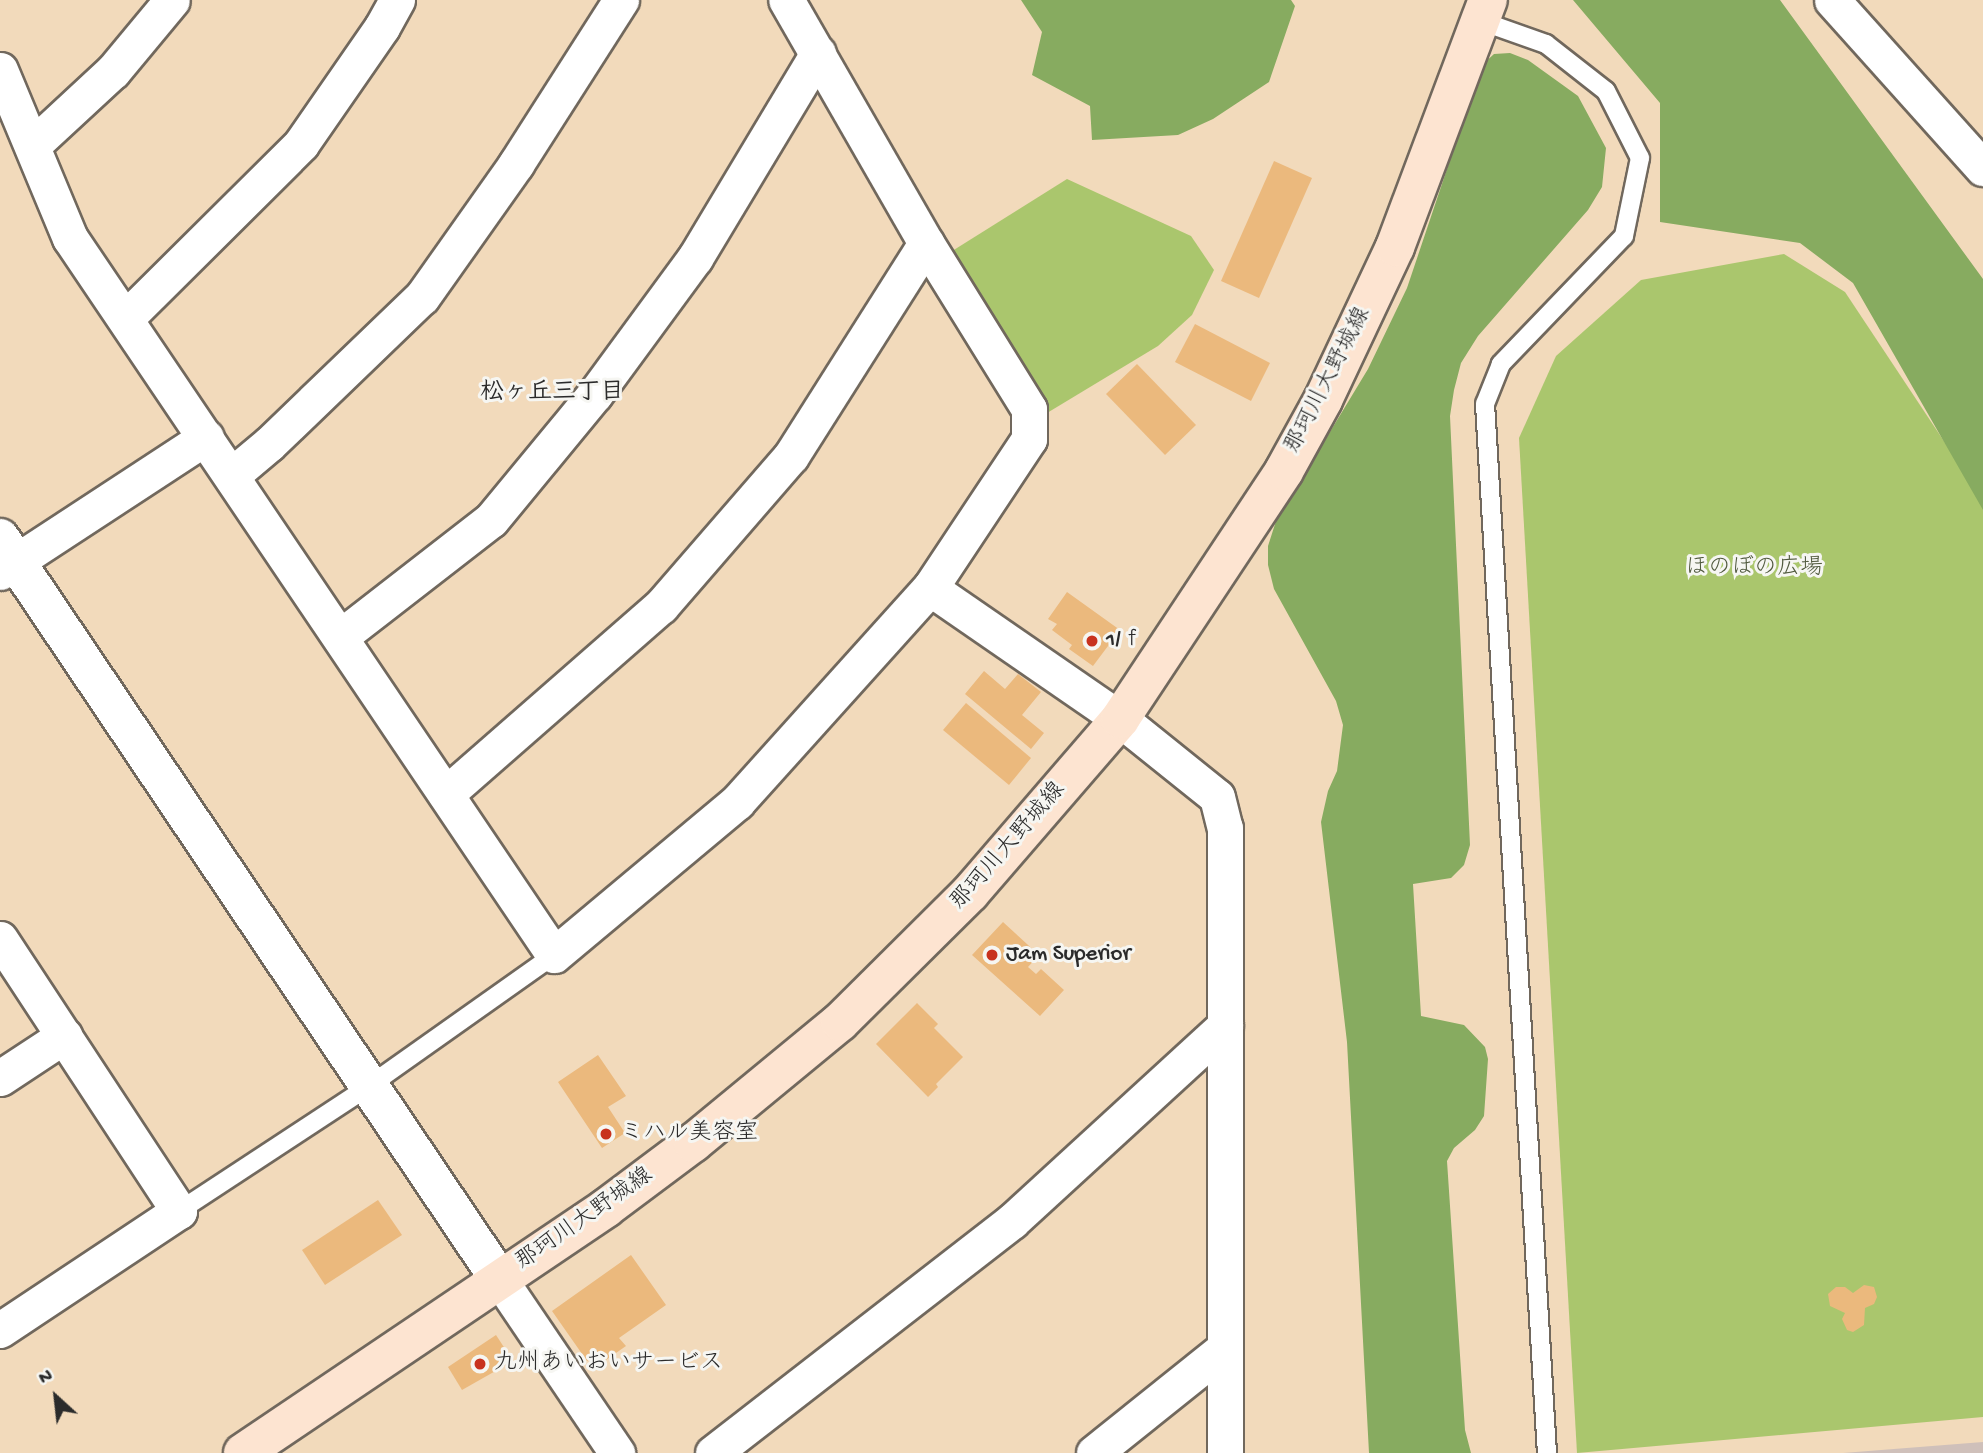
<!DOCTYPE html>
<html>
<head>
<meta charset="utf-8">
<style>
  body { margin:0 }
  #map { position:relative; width:1983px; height:1453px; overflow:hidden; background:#f2dabb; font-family:"Gochi Hand","Klee One",sans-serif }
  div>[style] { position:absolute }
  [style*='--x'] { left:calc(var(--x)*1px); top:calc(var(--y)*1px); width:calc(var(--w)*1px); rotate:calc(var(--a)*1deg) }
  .industrial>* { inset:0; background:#cfc0ba }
  .green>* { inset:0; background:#aac66d }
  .forest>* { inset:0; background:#87ab60 }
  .building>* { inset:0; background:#ebb97d }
  .roads { filter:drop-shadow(2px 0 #71685d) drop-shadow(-2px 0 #71685d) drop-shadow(0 2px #71685d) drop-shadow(0 -2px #71685d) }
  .service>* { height:18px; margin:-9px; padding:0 9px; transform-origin:9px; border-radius:9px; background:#fff }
  .minor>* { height:35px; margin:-17.5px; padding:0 17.5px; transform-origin:17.5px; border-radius:17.5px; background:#fff }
  .tertiary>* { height:38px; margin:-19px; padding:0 19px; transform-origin:19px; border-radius:19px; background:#fff }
  .secondary>* { height:38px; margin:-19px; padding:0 19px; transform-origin:19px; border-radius:19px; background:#fde4d1 }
  .dots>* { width:19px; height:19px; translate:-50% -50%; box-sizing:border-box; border:4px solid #f6f6f2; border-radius:50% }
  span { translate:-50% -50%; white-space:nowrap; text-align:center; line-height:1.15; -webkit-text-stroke:6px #f6f6f2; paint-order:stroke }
  .street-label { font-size:23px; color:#2b2b2b }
  .park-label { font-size:23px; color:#515a3f }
  .poi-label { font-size:23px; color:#2b2b2b }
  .left { translate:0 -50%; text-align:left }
  .neighbourhood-label { font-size:24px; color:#2b2b2b; font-weight:700 }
  .north { position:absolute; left:21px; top:1362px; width:70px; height:70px; -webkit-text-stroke:5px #f6f6f2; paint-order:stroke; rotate:333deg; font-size:19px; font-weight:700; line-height:28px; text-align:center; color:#2b2b2b }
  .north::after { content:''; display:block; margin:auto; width:24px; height:32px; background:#2b2b2b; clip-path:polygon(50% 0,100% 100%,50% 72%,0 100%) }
</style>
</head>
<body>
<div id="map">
  <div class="industrial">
    <div style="clip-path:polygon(1983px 1442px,1983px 1453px,1843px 1453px)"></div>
  </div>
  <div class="green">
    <div style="clip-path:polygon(1067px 179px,1191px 236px,1214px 270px,1192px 315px,1158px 346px,1047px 413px,949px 253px)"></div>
    <div style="clip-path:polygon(1784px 254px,1845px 292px,1983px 500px,1983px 1417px,1577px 1453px,1519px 438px,1556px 356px,1641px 280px)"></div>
  </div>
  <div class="forest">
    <div style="clip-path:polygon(1021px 0,1291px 0,1295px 6px,1269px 82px,1213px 119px,1178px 135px,1092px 140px,1090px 106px,1032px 75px,1042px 32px)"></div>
    <div style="clip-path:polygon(1573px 0,1780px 0,1983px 279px,1983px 510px,1853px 283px,1800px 243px,1660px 222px,1660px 103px)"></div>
    <div style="clip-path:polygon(1510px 53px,1528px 60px,1578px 96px,1606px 148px,1602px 187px,1588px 210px,1478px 336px,1461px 363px,1454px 390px,1450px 416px,1470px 845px,1464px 865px,1451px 878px,1413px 884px,1421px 1016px,1464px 1025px,1485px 1047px,1488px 1059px,1484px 1116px,1475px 1130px,1454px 1148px,1447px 1161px,1465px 1430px,1471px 1453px,1369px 1453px,1347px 1042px,1321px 822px,1328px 791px,1337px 771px,1343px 725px,1336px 701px,1274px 589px,1268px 565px,1268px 546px,1276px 521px,1368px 369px,1407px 288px,1482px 65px,1494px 54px)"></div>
  </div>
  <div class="building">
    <div style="clip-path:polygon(1274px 161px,1312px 178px,1259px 298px,1221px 281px)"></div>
    <div style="clip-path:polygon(1195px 324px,1270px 363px,1251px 401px,1175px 362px)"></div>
    <div style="clip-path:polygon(1137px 364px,1196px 425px,1165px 455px,1106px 394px)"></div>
    <div style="clip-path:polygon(1067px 592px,1120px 630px,1093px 666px,1069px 649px,1072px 645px,1052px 630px,1057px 624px,1048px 619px)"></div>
    <div style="clip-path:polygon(984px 671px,1005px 689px,1018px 674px,1041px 692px,1022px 715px,1044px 733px,1031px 749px,965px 694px)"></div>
    <div style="clip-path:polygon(966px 703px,1031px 758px,1009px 785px,943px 730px)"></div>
    <div style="clip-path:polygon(1003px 922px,1039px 955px,1028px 967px,1036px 974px,1041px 969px,1064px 990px,1040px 1016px,972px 955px)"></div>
    <div style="clip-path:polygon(917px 1003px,938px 1024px,934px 1028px,963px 1057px,936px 1084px,938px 1087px,928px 1097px,876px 1044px)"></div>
    <div style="clip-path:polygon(598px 1055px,626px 1096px,608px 1107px,625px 1133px,602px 1148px,558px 1082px)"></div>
    <div style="clip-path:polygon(378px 1200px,402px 1235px,325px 1285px,302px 1250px)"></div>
    <div style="clip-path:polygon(631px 1255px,666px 1305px,619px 1338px,626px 1346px,603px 1362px,598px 1354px,587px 1361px,552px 1311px)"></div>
    <div style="clip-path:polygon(1864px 1285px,1874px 1287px,1877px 1297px,1874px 1304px,1865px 1308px,1864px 1325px,1853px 1332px,1847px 1330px,1842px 1319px,1845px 1313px,1830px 1306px,1828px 1294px,1836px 1287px,1845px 1287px,1853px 1293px)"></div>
    <div style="clip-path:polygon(496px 1335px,513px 1361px,462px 1390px,448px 1367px)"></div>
  </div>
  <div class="roads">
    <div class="service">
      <div style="--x:1481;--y:21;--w:69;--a:19.5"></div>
      <div style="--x:1546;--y:44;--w:76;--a:38.1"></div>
      <div style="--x:1606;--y:91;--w:75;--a:63.1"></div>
      <div style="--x:1640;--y:158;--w:80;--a:101.6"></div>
      <div style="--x:1624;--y:236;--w:178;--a:133.9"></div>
      <div style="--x:1501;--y:364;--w:43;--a:111.8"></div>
      <div style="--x:1485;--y:404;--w:1051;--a:86.62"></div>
      <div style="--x:179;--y:1211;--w:227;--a:-33.3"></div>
      <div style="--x:369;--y:1086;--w:227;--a:-35.3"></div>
    </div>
    <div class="minor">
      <div style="--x:1832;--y:0;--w:226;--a:48.1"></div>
      <div style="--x:0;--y:70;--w:182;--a:67.4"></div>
      <div style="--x:70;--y:238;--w:865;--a:55.98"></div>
      <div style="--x:554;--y:955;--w:239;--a:-39.9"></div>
      <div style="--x:737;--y:802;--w:288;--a:-48"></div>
      <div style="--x:930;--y:588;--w:179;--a:-56.4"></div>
      <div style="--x:1029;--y:439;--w:30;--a:-90"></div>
      <div style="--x:1029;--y:409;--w:195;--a:-121.8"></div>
      <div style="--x:926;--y:243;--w:280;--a:-119.9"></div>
      <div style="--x:33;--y:145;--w:109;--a:-42.8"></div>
      <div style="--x:113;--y:71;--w:92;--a:-50.3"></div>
      <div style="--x:126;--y:318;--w:247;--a:-44.8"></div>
      <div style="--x:301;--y:144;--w:142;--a:-55.3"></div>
      <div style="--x:382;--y:27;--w:31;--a:-61"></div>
      <div style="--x:232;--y:475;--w:48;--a:-40"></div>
      <div style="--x:269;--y:444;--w:212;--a:-43.9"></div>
      <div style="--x:422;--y:297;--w:163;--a:-54.7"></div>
      <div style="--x:516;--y:164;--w:195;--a:-57.4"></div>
      <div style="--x:0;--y:572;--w:246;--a:-33.2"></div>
      <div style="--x:930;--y:588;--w:231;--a:34.6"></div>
      <div style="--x:1120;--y:719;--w:124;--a:38.8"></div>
      <div style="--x:1217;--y:797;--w:32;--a:76"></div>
      <div style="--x:1225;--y:828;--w:625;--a:90"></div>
      <div style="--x:340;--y:637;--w:191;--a:-37.8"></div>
      <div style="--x:491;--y:520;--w:163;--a:-50.5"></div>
      <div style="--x:595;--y:394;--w:169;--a:-53.7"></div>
      <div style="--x:695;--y:258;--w:239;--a:-59"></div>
      <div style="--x:446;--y:794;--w:286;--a:-41.2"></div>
      <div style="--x:661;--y:606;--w:198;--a:-49.1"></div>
      <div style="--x:791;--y:456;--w:252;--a:-57.6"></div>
      <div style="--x:0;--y:939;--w:326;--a:56.7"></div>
      <div style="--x:179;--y:1211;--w:215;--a:146.4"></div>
      <div style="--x:0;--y:1078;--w:77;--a:-33.3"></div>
      <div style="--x:500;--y:1280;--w:209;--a:55.9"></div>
      <div style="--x:713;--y:1453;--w:378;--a:-37.8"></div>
      <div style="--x:1012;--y:1221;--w:289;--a:-42.5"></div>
      <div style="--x:1094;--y:1453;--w:166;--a:-38.7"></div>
    </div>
    <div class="tertiary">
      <div style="--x:0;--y:538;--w:895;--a:56.03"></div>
    </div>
    <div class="secondary">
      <div style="--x:243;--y:1453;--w:438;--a:-34"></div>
      <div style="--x:606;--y:1208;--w:109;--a:-36.8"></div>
      <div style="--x:693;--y:1143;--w:190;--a:-39.5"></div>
      <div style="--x:840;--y:1022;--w:183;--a:-44.8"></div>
      <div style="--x:970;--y:893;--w:230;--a:-49.2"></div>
      <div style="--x:1120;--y:719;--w:297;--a:-56.5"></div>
      <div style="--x:1284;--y:471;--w:81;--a:-61.2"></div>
      <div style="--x:1323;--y:400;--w:169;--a:-64.8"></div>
      <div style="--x:1395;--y:247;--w:264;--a:-69.4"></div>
    </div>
  </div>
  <div class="dots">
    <div style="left:1092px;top:641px;background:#c8321e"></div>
    <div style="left:992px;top:955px;background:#c8321e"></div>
    <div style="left:606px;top:1134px;background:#c8321e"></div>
    <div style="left:480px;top:1364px;background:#c8321e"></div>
  </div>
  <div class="street-label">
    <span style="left:1329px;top:381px;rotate:-63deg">那珂川大野城線</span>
    <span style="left:1009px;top:847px;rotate:-49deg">那珂川大野城線</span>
    <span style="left:585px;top:1220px;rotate:-35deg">那珂川大野城線</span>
  </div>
  <div class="park-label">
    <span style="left:1754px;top:569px">ほのぼの広場</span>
  </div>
  <div class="poi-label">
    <span class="left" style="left:1106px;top:641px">1/ｆ</span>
    <span class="left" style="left:1006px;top:955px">Jam Superior</span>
    <span class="left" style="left:620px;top:1134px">ミハル美容室</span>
    <span class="left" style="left:494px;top:1364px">九州あいおいサービス</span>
  </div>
  <div class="neighbourhood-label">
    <span style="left:552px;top:394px">松ヶ丘三丁目</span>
  </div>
  <div class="north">N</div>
</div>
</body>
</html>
